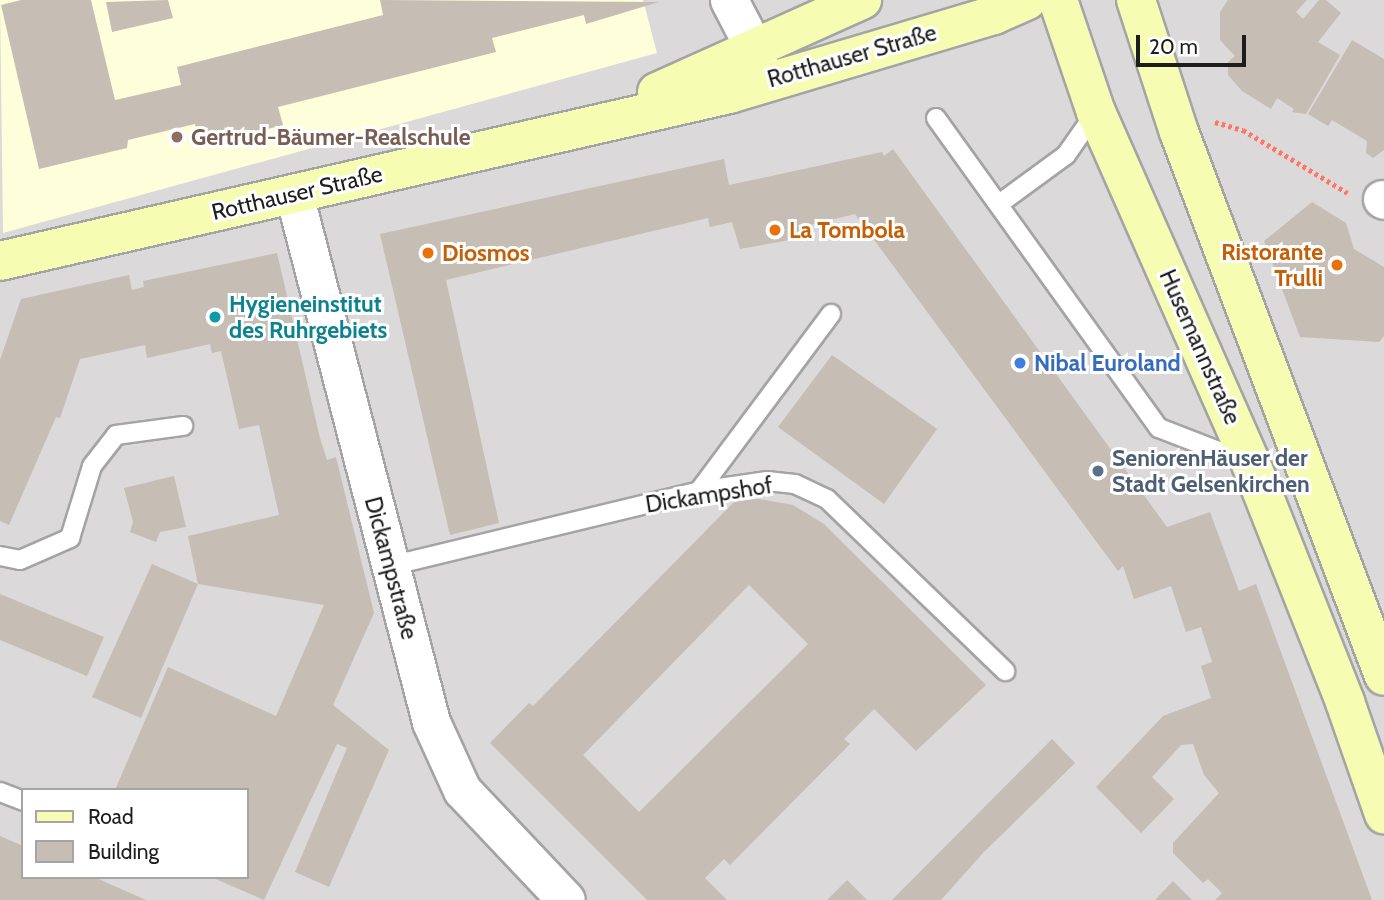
<!DOCTYPE html>
<html>
<head>
<meta charset="utf-8">
<style>
  body { margin:0 }
  #map { position:relative; width:1384px; height:900px; overflow:hidden; background:#eeeae2; font-family:Cabin,sans-serif }
  div>[style] { position:absolute }
  [style*='--x'] { left:calc(var(--x)*1px); top:calc(var(--y)*1px); width:calc(var(--w)*1px); rotate:calc(var(--a)*1deg) }
  .residential>* { inset:0; background:#dbd9d9 }
  .education>* { inset:0; background:#feffda }
  .building>* { inset:0; background:#c6bdb5 }
  .path>* { height:4.5px; margin-top:-2.25px; transform-origin:0; background:repeating-linear-gradient(90deg,#ff7662 0 3.5px,transparent 0 7px) }
  .roads { filter:drop-shadow(2px 0 #a4a4a4) drop-shadow(-2px 0 #a4a4a4) drop-shadow(0 2px #a4a4a4) drop-shadow(0 -2px #a4a4a4) }
  .lane>* { height:18px; margin:-9px; padding:0 9px; transform-origin:9px; border-radius:9px; background:#fff }
  .street>* { height:37px; margin:-18.5px; padding:0 18.5px; transform-origin:18.5px; border-radius:18.5px; background:#fff }
  .secondary>* { height:38px; margin:-19px; padding:0 19px; transform-origin:19px; border-radius:19px; background:#f6fcb2 }
  .dots>* { width:19px; height:19px; translate:-50% -50%; box-sizing:border-box; border:4px solid #fff; border-radius:50% }
  span { translate:-50% -50%; white-space:nowrap; text-align:center; line-height:1.15; -webkit-text-stroke:6px #fff; paint-order:stroke }
  .street-label { font-size:23px; color:#1d1d1d }
  .education-label { font-size:23px; color:#785e54; font-weight:700 }
  .left { translate:0 -50%; text-align:left }
  .food-label { font-size:23px; color:#c56008; font-weight:700 }
  .right { translate:-100% -50%; text-align:right }
  .culture-label { font-size:23px; color:#0d838f; font-weight:700 }
  .shop-label { font-size:23px; color:#366cbe; font-weight:700 }
  .service-label { font-size:23px; color:#4e5e75; font-weight:700 }
  .legend { position:absolute; left:21px; top:788px; width:228px; height:91px; box-sizing:border-box; background:#fff; border:2px solid #a5a5a5; margin:0; padding:9px 12px; list-style:none; font-size:21px; color:#1d1d1d }
  .legend li { display:flex; align-items:center; gap:14px; height:35px }
  .legend b { width:35px; border:2px solid #a5a5a5 }
  .scale { position:absolute; left:1136px; top:35px; width:110px; height:32px; box-sizing:border-box; border:4px solid #1d1d1d; border-top:0; padding-left:9px; font-size:21px; line-height:24px; white-space:nowrap; color:#1d1d1d; -webkit-text-stroke:5px #fff; paint-order:stroke }
</style>
</head>
<body>
<div id="map">
  <div class="residential">
    <div style="clip-path:polygon(evenodd,0 0,1384px 0,1384px 900px,0 900px,0 0,23px 790px,247px 790px,247px 877px,23px 877px,23px 790px)"></div>
  </div>
  <div class="education">
    <div style="clip-path:polygon(0 0,643px 0,657px 53px,3px 233px)"></div>
  </div>
  <div class="building">
    <div style="clip-path:polygon(21px 0,91px 0,115px 100px,181px 85px,177px 67px,383px 15px,380px 0,659px 2px,586px 24px,584px 15px,492px 38px,496px 52px,278px 107px,283px 125px,200px 147px,195px 124px,128px 140px,127px 148px,39px 169px,1px 5px)"></div>
    <div style="clip-path:polygon(168px 0,173px 18px,112px 32px,106px 2px)"></div>
    <div style="clip-path:polygon(1228px 0,1307px 0,1296px 12px,1303px 19px,1319px 0,1326px 0,1341px 13px,1318px 42px,1340px 55px,1306px 114px,1292px 112px,1294px 109px,1277px 98px,1271px 109px,1242px 91px,1228px 75px,1228px 62px,1235px 56px,1220px 40px,1220px 12px)"></div>
    <div style="clip-path:polygon(1352px 40px,1384px 59px,1384px 150px,1373px 158px,1366px 153px,1367px 141px,1332px 120px,1328px 126px,1308px 114px)"></div>
    <div style="clip-path:polygon(893px 149px,1167px 527px,1210px 512px,1239px 591px,1256px 584px,1372px 900px,1215px 900px,1222px 893px,1208px 879px,1203px 883px,1173px 853px,1173px 843px,1219px 793px,1204px 775px,1193px 744px,1181px 745px,1152px 777px,1174px 799px,1141px 833px,1096px 787px,1163px 716px,1211px 698px,1201px 666px,1212px 662px,1201px 627px,1186px 632px,1171px 586px,1134px 599px,1123px 566px,1118px 571px,855px 214px,810px 225px,812px 236px,740px 249px,732px 222px,710px 227px,708px 218px,446px 280px,499px 523px,450px 535px,380px 234px,724px 159px,729px 185px,882px 152px,884px 156px)"></div>
    <div style="clip-path:polygon(1312px 202px,1346px 223px,1354px 249px,1384px 267px,1384px 336px,1379px 342px,1300px 337px,1264px 241px)"></div>
    <div style="clip-path:polygon(277px 253px,320px 438px,327px 460px,336px 457px,374px 613px,333px 705px,389px 750px,329px 887px,295px 872px,347px 748px,337px 744px,264px 900px,211px 877px,247px 877px,247px 790px,115px 790px,168px 667px,276px 716px,324px 605px,198px 584px,188px 536px,279px 515px,259px 425px,239px 429px,221px 351px,212px 353px,210px 344px,147px 358px,145px 345px,80px 359px,60px 418px,56px 417px,9px 525px,0 521px,0 360px,21px 299px,129px 275px,132px 290px,144px 287px,143px 281px)"></div>
    <div style="clip-path:polygon(832px 355px,937px 429px,884px 504px,778px 427px)"></div>
    <div style="clip-path:polygon(174px 476px,186px 527px,160px 532px,156px 542px,130px 532px,133px 522px,124px 488px)"></div>
    <div style="clip-path:polygon(evenodd,759px 499px,793px 505px,824px 524px,986px 685px,916px 751px,874px 709px,844px 739px,850px 744px,730px 865px,724px 859px,705px 878px,727px 900px,647px 900px,490px 743px,529px 703px,533px 706px,736px 500px,759px 499px,749px 585px,808px 644px,639px 812px,583px 755px,749px 585px)"></div>
    <div style="clip-path:polygon(152px 564px,198px 584px,141px 718px,92px 697px)"></div>
    <div style="clip-path:polygon(0 594px,104px 637px,87px 676px,0 640px)"></div>
    <div style="clip-path:polygon(1052px 739px,1075px 763px,983px 853px,941px 900px,892px 900px)"></div>
    <div style="clip-path:polygon(0 836px,23px 846px,23px 877px,94px 877px,146px 900px,0 900px)"></div>
    <div style="clip-path:polygon(847px 880px,867px 900px,827px 900px)"></div>
    <div style="clip-path:polygon(1173px 881px,1192px 900px,1155px 900px)"></div>
  </div>
  <div class="path">
    <div style="--x:1215;--y:122;--w:29;--a:16"></div>
    <div style="--x:1243;--y:130;--w:122;--a:31"></div>
  </div>
  <div class="roads">
    <div class="lane">
      <div style="--x:936;--y:118;--w:382;--a:54.3"></div>
      <div style="--x:1159;--y:428;--w:91;--a:21.2"></div>
      <div style="--x:999;--y:204;--w:83;--a:-36.2"></div>
      <div style="--x:1066;--y:155;--w:52;--a:-55.1"></div>
      <div style="--x:699;--y:491;--w:221;--a:-53.3"></div>
      <div style="--x:0;--y:556;--w:20;--a:11"></div>
      <div style="--x:20;--y:560;--w:55;--a:-23.7"></div>
      <div style="--x:70;--y:538;--w:75;--a:-73"></div>
      <div style="--x:92;--y:466;--w:39;--a:-52"></div>
      <div style="--x:116;--y:435;--w:68;--a:-7.7"></div>
      <div style="--x:390;--y:566;--w:318;--a:-13.6"></div>
      <div style="--x:699;--y:491;--w:69;--a:-8.4"></div>
      <div style="--x:767;--y:481;--w:28;--a:6"></div>
      <div style="--x:795;--y:484;--w:35;--a:25"></div>
      <div style="--x:827;--y:499;--w:248;--a:44"></div>
      <div style="--x:0;--y:792;--w:25;--a:21"></div>
    </div>
    <div class="street">
      <div style="--x:729;--y:0;--w:54;--a:62.5"></div>
      <div style="--x:754;--y:48;--w:32;--a:74"></div>
      <div style="--x:294;--y:194;--w:545;--a:75.45"></div>
      <div style="--x:431;--y:722;--w:75;--a:65.5"></div>
      <div style="--x:462;--y:790;--w:151;--a:46.6"></div>
      <div style="--x:1382;--y:199;--w:2;--a:27"></div>
    </div>
    <div class="secondary">
      <div style="--x:1058;--y:0;--w:118;--a:71.3"></div>
      <div style="--x:1096;--y:112;--w:385;--a:66.2"></div>
      <div style="--x:1251;--y:464;--w:256;--a:68.4"></div>
      <div style="--x:1345;--y:702;--w:119;--a:70.8"></div>
      <div style="--x:1136;--y:0;--w:139;--a:72"></div>
      <div style="--x:1179;--y:132;--w:581;--a:69.35"></div>
      <div style="--x:657;--y:92;--w:225;--a:-24.2"></div>
      <div style="--x:0;--y:261;--w:748;--a:-12.9"></div>
      <div style="--x:729;--y:94;--w:277;--a:-16.6"></div>
      <div style="--x:994;--y:15;--w:36;--a:-24"></div>
    </div>
  </div>
  <div class="dots">
    <div style="left:177px;top:137px;background:#8d6e63"></div>
    <div style="left:775px;top:230px;background:#e8710a"></div>
    <div style="left:428px;top:253px;background:#e8710a"></div>
    <div style="left:1337px;top:265px;background:#e8710a"></div>
    <div style="left:215px;top:317px;background:#0f9aa8"></div>
    <div style="left:1020px;top:363px;background:#3f7fe0"></div>
    <div style="left:1098px;top:471px;background:#5c6f8a"></div>
  </div>
  <div class="street-label">
    <span style="left:852px;top:56px;rotate:-16deg">Rotthauser Straße</span>
    <span style="left:297px;top:193px;rotate:-13deg">Rotthauser Straße</span>
    <span style="left:1200px;top:347px;rotate:66deg">Husemannstraße</span>
    <span style="left:709px;top:495px;rotate:-9deg">Dickampshof</span>
    <span style="left:391px;top:568px;rotate:75deg">Dickampstraße</span>
  </div>
  <div class="education-label">
    <span class="left" style="left:191px;top:137px">Gertrud-Bäumer-Realschule</span>
  </div>
  <div class="food-label">
    <span class="left" style="left:789px;top:230px">La Tombola</span>
    <span class="right" style="left:1323px;top:265px">Ristorante<br>Trulli</span>
    <span class="left" style="left:442px;top:253px">Diosmos</span>
  </div>
  <div class="culture-label">
    <span class="left" style="left:229px;top:317px">Hygieneinstitut<br>des Ruhrgebiets</span>
  </div>
  <div class="shop-label">
    <span class="left" style="left:1034px;top:363px">Nibal Euroland</span>
  </div>
  <div class="service-label">
    <span class="left" style="left:1112px;top:471px">SeniorenHäuser der<br>Stadt Gelsenkirchen</span>
  </div>
  <ul class="legend">
  <li><b style="height:9px;background:#f6fcb2"></b>Road</li>
  <li><b style="height:19px;background:#c6bdb5"></b>Building</li>
  </ul>
  <div class="scale">20 m</div>
</div>
</body>
</html>
